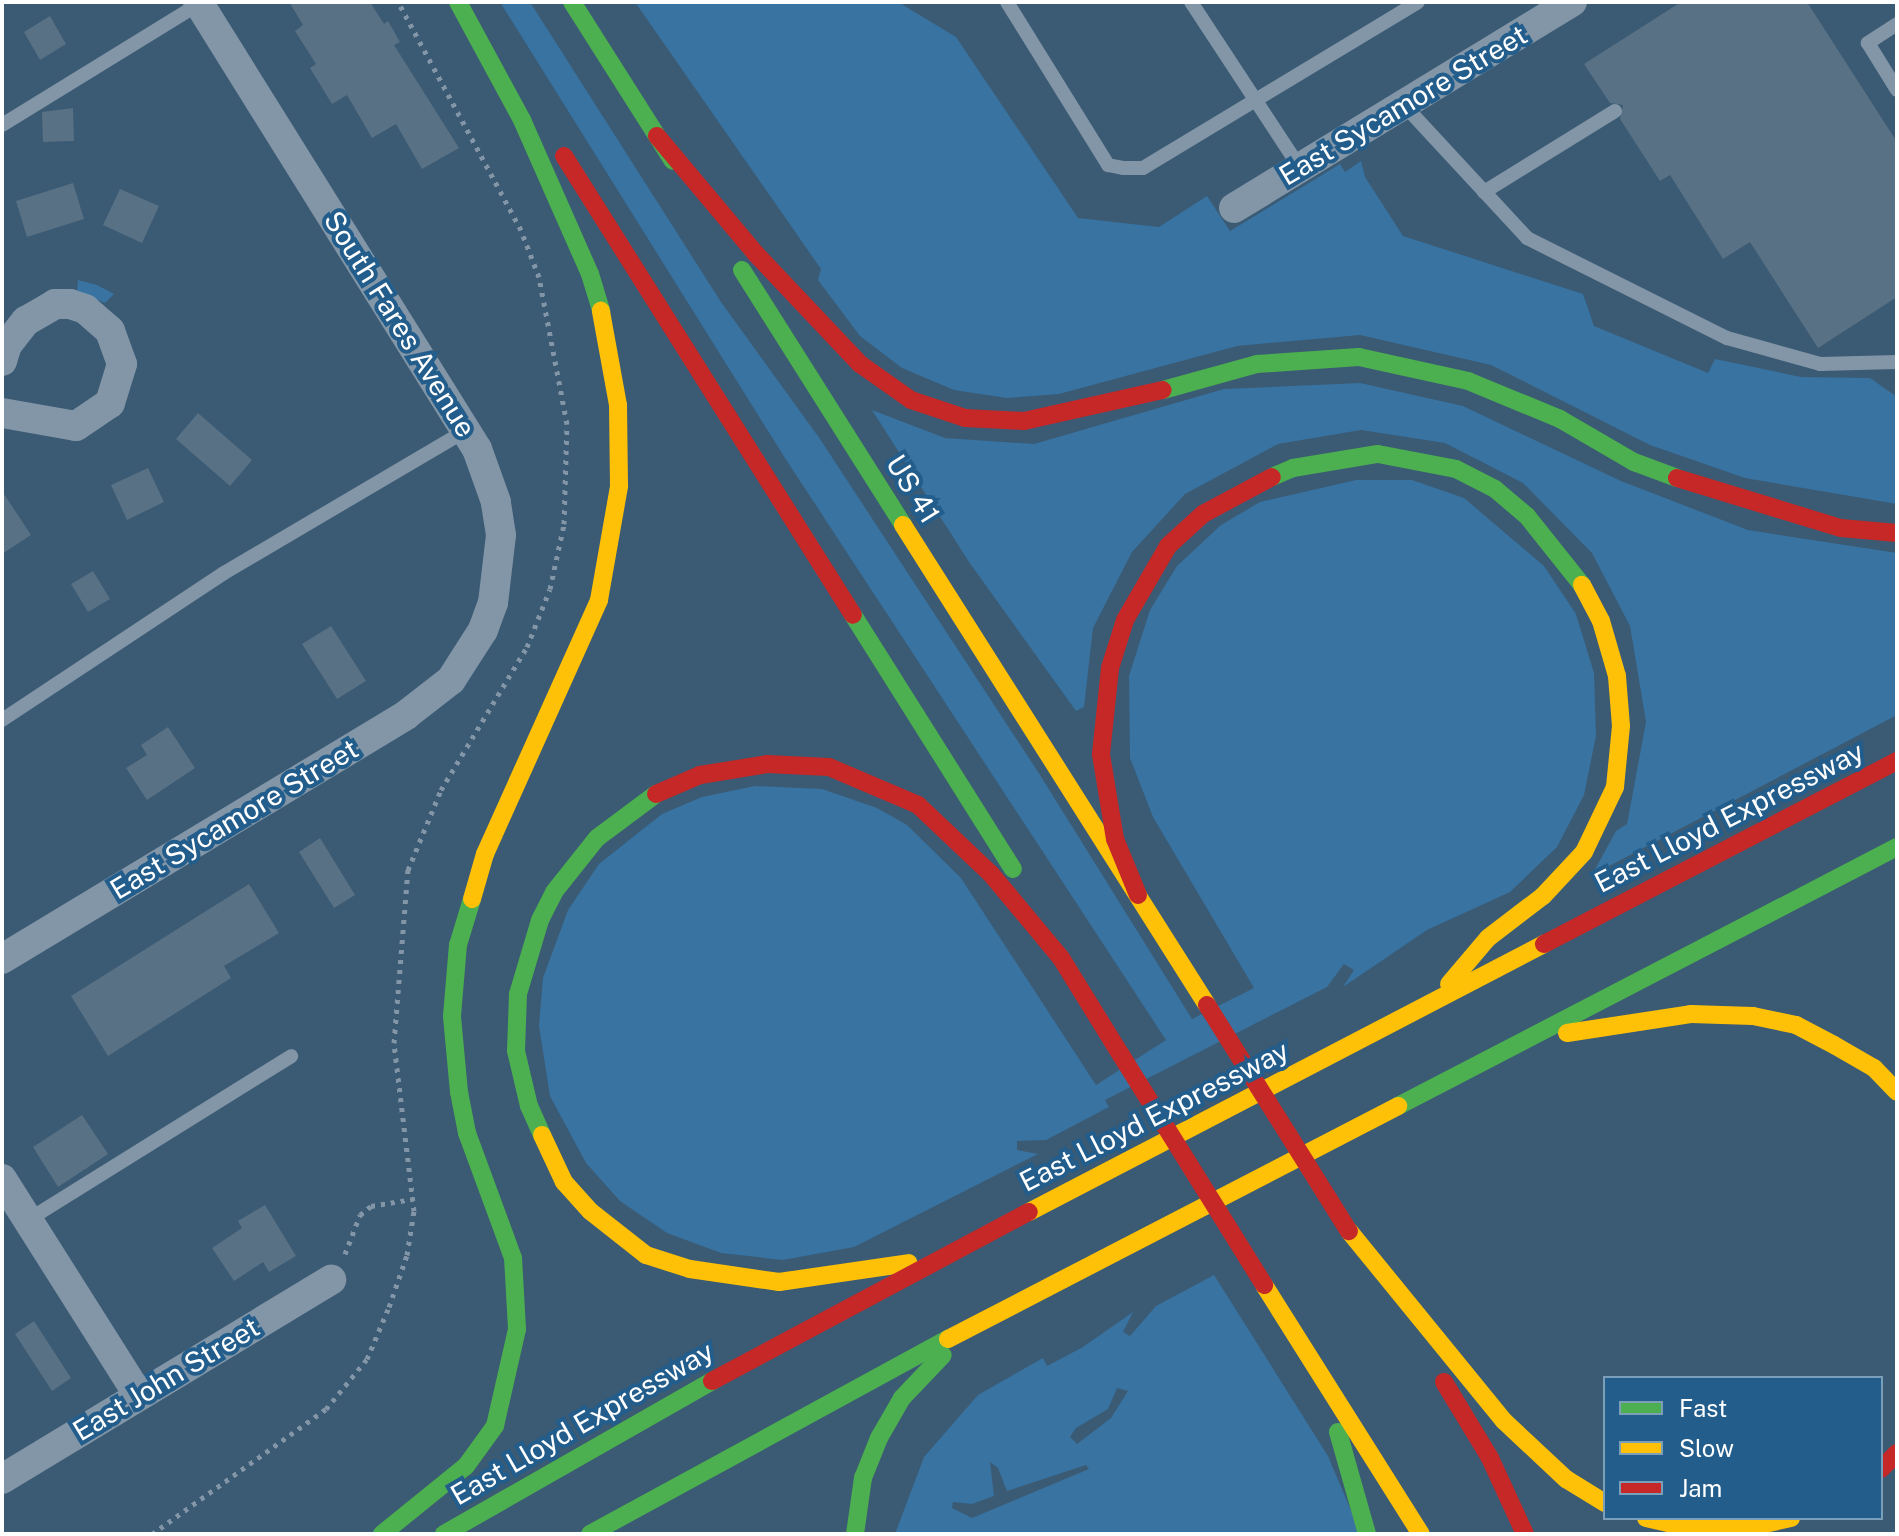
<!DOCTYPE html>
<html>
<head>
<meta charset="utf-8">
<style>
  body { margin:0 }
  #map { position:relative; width:1899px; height:1536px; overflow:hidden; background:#3b5a73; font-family:"Public Sans",sans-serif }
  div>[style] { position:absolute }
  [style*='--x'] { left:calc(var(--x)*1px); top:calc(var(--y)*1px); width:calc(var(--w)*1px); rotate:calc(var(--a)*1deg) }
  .green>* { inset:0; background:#3873a1 }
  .building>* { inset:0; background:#587185 }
  .path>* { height:5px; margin-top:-2.5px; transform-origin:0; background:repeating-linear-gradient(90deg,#8296a7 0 4px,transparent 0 10px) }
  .lane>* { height:14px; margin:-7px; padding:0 7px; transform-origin:7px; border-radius:7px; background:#8296a7 }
  .street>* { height:30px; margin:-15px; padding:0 15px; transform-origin:15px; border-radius:15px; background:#8296a7 }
  .fast>* { height:18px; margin:-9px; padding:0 9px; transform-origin:9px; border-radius:9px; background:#4caf50 }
  .slow>* { height:18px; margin:-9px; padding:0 9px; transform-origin:9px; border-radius:9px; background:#ffc107 }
  .jam>* { height:18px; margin:-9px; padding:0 9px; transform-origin:9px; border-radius:9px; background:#c62828 }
  .jam-bridge>* { height:18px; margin:-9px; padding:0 9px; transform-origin:9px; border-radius:9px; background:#c62828 }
  span { translate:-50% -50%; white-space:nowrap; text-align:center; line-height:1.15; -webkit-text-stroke:8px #235d8b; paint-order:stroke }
  .street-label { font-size:28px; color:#fff }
  .frame { position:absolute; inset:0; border:4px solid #fff; pointer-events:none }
  .legend { position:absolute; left:1603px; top:1376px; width:280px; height:144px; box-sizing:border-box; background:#235d8b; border:2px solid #7b9eb9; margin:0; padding:10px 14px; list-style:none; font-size:24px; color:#fff }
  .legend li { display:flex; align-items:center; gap:16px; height:40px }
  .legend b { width:40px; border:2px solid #7b9eb9 }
</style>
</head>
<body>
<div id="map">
  <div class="green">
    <div style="clip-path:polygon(500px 2px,530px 2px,721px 302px,820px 439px,1040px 775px,1192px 1019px,1254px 988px,1153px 817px,1130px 758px,1129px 676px,1150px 610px,1177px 566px,1221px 525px,1260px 502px,1356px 480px,1412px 480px,1464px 498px,1544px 566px,1576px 614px,1594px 673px,1596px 736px,1584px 795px,1557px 847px,1510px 892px,1427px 930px,1343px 987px,1354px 970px,1344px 964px,1327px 987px,1105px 1100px,1109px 1107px,1046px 1140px,1017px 1141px,1017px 1150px,1038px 1154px,854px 1247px,783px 1260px,721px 1253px,667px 1233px,620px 1201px,586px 1163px,550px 1096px,539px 1026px,543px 978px,568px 910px,599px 864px,662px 814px,702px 797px,755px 786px,822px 789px,877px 808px,907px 825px,961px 878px,1096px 1085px,1166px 1040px,785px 458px)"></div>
    <div style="clip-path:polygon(635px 2px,898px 2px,956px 37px,1078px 218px,1159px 227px,1207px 196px,1230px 231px,1340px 164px,1345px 172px,1361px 161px,1365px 177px,1403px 236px,1583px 294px,1594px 326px,1708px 373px,1715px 359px,1801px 377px,1870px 378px,1897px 397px,1897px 504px,1745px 478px,1650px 445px,1491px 365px,1360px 335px,1237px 346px,1059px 394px,1007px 398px,954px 390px,902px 368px,860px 336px,818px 280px,821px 269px)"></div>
    <div style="clip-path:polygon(78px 280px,97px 285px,114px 294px,105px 303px,77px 292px)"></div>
    <div style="clip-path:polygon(1360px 383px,1463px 406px,1621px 481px,1748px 530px,1897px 553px,1897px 715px,1592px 875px,1616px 831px,1627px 824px,1646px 722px,1630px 626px,1592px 553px,1523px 483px,1445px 443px,1361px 430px,1278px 444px,1185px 494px,1132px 552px,1093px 628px,1084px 707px,1076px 711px,969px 562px,872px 410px,945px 438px,1034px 444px,1224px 389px)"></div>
    <div style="clip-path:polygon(evenodd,1214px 1275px,1328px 1456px,1361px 1534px,895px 1534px,924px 1457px,978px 1395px,1043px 1358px,1047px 1366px,1083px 1347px,1133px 1312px,1123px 1332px,1130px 1336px,1156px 1306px,1214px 1275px,1117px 1388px,1128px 1391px,1111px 1418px,1077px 1444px,1070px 1437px,1076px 1428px,1108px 1409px,1117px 1388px,1214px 1275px,990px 1462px,998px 1468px,1007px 1491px,1086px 1465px,1089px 1469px,972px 1518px,952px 1508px,953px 1502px,972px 1504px,994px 1496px,990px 1462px)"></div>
  </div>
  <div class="building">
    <div style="clip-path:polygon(289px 2px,370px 2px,384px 24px,388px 21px,400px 42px,394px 45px,459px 148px,422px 169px,396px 124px,372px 138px,347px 95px,332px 104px,310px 68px,316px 64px,295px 31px,303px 25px)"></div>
    <div style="clip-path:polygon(1681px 2px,1807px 2px,1897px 142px,1897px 297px,1818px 348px,1750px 242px,1723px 259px,1670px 175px,1660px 181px,1620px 119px,1623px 105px,1610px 103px,1584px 64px)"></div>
    <div style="clip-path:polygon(50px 16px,66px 44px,40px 60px,24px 32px)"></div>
    <div style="clip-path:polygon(73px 108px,74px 141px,43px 142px,42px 112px)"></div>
    <div style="clip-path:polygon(73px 183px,84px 219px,27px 237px,16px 201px)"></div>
    <div style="clip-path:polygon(120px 189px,159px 206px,142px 243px,103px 225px)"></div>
    <div style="clip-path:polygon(198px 413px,252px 460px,230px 486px,176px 439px)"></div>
    <div style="clip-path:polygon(148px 468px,164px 502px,127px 520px,111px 485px)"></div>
    <div style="clip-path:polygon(2px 491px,31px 535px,2px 554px)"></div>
    <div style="clip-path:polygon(93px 571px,110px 599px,88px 612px,71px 584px)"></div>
    <div style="clip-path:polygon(331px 626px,366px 681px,337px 699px,302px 644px)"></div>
    <div style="clip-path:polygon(168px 727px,195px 768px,147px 800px,126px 768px,147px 755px,141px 745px)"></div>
    <div style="clip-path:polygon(320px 838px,355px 895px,334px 908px,299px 852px)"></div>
    <div style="clip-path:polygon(249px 884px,279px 933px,224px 966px,231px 978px,108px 1056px,71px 996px)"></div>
    <div style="clip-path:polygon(82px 1115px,108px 1154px,58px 1187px,33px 1147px)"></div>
    <div style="clip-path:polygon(265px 1205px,296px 1256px,269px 1272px,263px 1262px,234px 1281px,212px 1248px,242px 1228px,238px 1221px)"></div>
    <div style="clip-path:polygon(34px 1321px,71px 1378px,52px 1391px,15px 1334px)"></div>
  </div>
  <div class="path">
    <div style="--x:345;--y:1254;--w:42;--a:-69"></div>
    <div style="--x:360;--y:1215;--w:14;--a:-39"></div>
    <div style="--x:371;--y:1206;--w:43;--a:-9.5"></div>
    <div style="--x:152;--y:1534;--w:214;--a:-35.7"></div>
    <div style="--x:326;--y:1409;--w:65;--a:-50.6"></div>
    <div style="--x:367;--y:1359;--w:56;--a:-67.1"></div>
    <div style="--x:389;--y:1307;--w:55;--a:-70.9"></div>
    <div style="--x:407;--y:1255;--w:45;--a:-81"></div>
    <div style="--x:414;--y:1211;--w:169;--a:-96.8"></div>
    <div style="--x:394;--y:1043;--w:174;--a:-85.4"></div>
    <div style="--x:408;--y:870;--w:87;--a:-67.6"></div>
    <div style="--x:441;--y:790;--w:167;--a:-59"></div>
    <div style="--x:527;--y:647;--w:62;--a:-68.4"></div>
    <div style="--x:550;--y:589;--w:66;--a:-77.8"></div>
    <div style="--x:564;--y:524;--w:100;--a:-88.3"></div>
    <div style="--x:567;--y:424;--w:150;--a:-100.8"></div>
    <div style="--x:539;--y:277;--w:50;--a:-111"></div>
    <div style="--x:521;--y:230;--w:259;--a:-118.3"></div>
  </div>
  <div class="lane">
    <div style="--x:1007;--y:2;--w:192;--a:58.2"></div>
    <div style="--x:1108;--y:165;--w:15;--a:11"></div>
    <div style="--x:1123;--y:168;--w:20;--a:0"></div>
    <div style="--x:1143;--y:168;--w:321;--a:-31.1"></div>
    <div style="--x:1191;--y:2;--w:199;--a:56.7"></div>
    <div style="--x:1897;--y:24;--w:35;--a:147"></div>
    <div style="--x:1868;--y:43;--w:55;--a:58.3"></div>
    <div style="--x:1404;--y:105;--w:181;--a:47.2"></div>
    <div style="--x:1527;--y:238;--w:224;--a:26.6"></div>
    <div style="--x:1727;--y:338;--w:97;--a:15.6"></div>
    <div style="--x:1820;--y:364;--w:77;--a:-1.5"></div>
    <div style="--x:2;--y:125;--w:231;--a:-31.6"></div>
    <div style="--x:1484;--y:192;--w:154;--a:-31.7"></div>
    <div style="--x:2;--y:720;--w:266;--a:-33.5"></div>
    <div style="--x:224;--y:573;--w:282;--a:-30.5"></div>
    <div style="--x:28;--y:1220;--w:310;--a:-31.9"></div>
  </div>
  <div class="street">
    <div style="--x:1234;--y:208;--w:396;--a:-31.4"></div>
    <div style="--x:2;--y:361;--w:17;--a:-73"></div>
    <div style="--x:7;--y:345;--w:31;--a:-52"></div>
    <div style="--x:26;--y:321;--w:34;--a:-30"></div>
    <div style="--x:55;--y:304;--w:15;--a:0"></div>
    <div style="--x:70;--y:304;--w:16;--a:18"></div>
    <div style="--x:85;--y:309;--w:33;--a:41"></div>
    <div style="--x:110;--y:331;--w:35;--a:70"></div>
    <div style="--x:122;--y:364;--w:41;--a:107.1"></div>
    <div style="--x:110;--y:403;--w:41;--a:145.9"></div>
    <div style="--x:76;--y:426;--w:75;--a:-170"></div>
    <div style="--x:2;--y:959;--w:472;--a:-31.1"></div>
    <div style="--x:406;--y:715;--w:57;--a:-37.9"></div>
    <div style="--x:451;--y:680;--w:59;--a:-57.4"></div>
    <div style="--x:483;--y:630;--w:29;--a:-70"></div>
    <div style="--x:493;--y:603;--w:68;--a:-83.3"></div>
    <div style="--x:501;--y:535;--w:33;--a:-99"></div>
    <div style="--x:496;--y:502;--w:56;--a:-109.7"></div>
    <div style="--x:477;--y:449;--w:527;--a:-121.97"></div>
    <div style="--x:2;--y:1179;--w:254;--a:57.7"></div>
    <div style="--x:2;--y:1479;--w:385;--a:-31.2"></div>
  </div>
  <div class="fast">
    <div style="--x:458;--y:2;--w:134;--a:61.5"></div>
    <div style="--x:522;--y:120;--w:168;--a:66.2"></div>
    <div style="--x:590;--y:274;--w:39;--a:73"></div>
    <div style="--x:572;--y:2;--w:188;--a:57.6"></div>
    <div style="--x:742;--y:270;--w:302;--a:57.7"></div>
    <div style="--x:1163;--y:390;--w:98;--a:-15.5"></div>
    <div style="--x:1257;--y:364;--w:102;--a:-3.9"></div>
    <div style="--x:1359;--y:357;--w:112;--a:12.4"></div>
    <div style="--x:1468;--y:381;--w:100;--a:22.4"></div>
    <div style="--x:1560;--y:419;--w:86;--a:30.2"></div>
    <div style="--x:1634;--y:462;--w:46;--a:20.4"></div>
    <div style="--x:1272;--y:477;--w:23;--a:-23"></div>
    <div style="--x:1293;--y:468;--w:86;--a:-9.4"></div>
    <div style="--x:1378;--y:454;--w:79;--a:10.9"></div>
    <div style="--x:1456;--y:469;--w:44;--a:27.1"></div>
    <div style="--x:1495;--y:489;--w:42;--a:40.2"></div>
    <div style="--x:1527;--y:516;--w:88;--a:51.4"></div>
    <div style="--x:853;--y:615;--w:300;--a:57.8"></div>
    <div style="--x:1398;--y:1106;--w:562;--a:-27.43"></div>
    <div style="--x:542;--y:1135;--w:32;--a:-114"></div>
    <div style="--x:529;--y:1106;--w:57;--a:-103.3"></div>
    <div style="--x:516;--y:1051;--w:57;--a:-88"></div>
    <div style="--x:518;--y:994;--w:77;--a:-73.4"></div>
    <div style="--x:540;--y:920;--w:31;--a:-63"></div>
    <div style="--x:554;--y:892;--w:69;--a:-51.5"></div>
    <div style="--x:597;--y:838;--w:74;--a:-36.7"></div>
    <div style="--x:1338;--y:1432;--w:106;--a:74.1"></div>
    <div style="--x:382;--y:1534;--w:108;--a:-39"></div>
    <div style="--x:466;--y:1466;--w:49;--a:-54.1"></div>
    <div style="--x:495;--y:1426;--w:99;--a:-77.2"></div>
    <div style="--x:517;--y:1329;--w:71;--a:-93.2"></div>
    <div style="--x:513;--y:1258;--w:133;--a:-110.2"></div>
    <div style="--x:467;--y:1133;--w:42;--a:-101"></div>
    <div style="--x:459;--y:1092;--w:76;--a:-95.3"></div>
    <div style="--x:452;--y:1016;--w:71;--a:-85.2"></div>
    <div style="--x:458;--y:945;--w:48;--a:-73.1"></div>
    <div style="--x:444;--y:1534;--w:309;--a:-29.7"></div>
    <div style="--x:590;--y:1534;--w:408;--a:-28.6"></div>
    <div style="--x:855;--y:1534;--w:57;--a:-81.9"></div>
    <div style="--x:863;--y:1478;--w:43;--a:-68.2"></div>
    <div style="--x:879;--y:1438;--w:46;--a:-60.1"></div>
    <div style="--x:902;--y:1398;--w:59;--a:-46.4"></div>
  </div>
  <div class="slow">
    <div style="--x:903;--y:525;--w:568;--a:57.65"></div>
    <div style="--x:472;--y:899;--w:47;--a:-73.9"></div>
    <div style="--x:485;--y:854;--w:278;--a:-65.8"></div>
    <div style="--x:599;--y:600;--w:116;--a:-80"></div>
    <div style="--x:619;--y:486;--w:81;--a:-90.7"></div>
    <div style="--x:618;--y:405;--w:96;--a:-100.3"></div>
    <div style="--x:1449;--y:984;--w:60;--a:-49.7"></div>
    <div style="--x:1488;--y:938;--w:69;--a:-37.4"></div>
    <div style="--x:1543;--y:896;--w:60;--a:-47"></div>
    <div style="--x:1584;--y:852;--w:72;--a:-64.5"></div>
    <div style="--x:1615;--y:787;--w:61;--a:-84.4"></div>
    <div style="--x:1621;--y:726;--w:50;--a:-94.6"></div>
    <div style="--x:1617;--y:676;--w:57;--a:-106.2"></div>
    <div style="--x:1601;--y:621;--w:41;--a:-117.8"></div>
    <div style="--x:1567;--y:1033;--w:125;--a:-8.7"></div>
    <div style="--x:1691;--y:1014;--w:62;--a:1.8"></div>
    <div style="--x:1753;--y:1016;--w:44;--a:11.8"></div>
    <div style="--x:1796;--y:1025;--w:43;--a:27.8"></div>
    <div style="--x:1834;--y:1045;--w:46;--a:29.9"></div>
    <div style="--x:1874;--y:1068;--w:33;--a:46"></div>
    <div style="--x:542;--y:1135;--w:52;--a:64.9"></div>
    <div style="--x:564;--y:1182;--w:39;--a:48"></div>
    <div style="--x:590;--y:1211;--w:71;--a:38.2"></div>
    <div style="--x:646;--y:1255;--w:46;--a:17.7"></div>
    <div style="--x:690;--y:1269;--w:90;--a:8.3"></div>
    <div style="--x:779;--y:1282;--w:131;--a:-8.3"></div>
    <div style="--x:1029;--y:1212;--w:581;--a:-27.49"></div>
    <div style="--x:1349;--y:1231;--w:245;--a:50.8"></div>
    <div style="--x:1504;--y:1421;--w:85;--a:43.1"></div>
    <div style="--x:1566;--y:1479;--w:46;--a:31.6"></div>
    <div style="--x:1264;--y:1285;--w:294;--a:57.8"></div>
    <div style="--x:948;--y:1339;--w:507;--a:-27.37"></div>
    <div style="--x:1646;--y:1518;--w:49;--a:12.9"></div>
    <div style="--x:1694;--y:1529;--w:52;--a:-1.1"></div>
    <div style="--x:1746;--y:1528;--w:46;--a:-12.5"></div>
  </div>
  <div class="jam">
    <div style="--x:657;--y:136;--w:154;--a:50"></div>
    <div style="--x:756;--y:254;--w:151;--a:46.6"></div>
    <div style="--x:860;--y:364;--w:62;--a:35.2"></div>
    <div style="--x:911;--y:400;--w:57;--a:18.4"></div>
    <div style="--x:965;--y:418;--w:59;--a:2.9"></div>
    <div style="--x:1024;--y:421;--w:142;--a:-12.6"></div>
    <div style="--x:564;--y:156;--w:542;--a:57.8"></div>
    <div style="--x:1677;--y:478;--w:171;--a:17"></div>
    <div style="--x:1841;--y:528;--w:56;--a:5.1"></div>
    <div style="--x:656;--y:794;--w:48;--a:-23.4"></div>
    <div style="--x:700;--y:775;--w:68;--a:-9.3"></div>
    <div style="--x:767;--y:764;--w:62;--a:2.8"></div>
    <div style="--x:829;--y:767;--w:97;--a:23.1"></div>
    <div style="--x:918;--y:805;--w:100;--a:43.4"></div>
    <div style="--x:991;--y:874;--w:109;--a:50.2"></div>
    <div style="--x:1061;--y:958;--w:114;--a:58.3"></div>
    <div style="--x:1138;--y:895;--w:61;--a:-112.3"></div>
    <div style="--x:1115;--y:839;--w:86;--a:-99.4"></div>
    <div style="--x:1101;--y:754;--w:86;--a:-84"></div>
    <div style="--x:1110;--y:668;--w:50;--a:-72.6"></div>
    <div style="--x:1125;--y:620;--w:86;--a:-59.8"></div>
    <div style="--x:1168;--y:546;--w:47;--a:-42.4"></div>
    <div style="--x:1203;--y:514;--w:78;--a:-28.2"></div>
    <div style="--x:1544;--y:944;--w:398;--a:-27.4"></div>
    <div style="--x:712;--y:1381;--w:359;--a:-28.1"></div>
    <div style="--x:1444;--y:1382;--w:89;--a:58.8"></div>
    <div style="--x:1490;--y:1458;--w:84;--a:65.3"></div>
    <div style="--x:1881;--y:1469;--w:23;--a:-45"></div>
  </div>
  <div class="jam-bridge">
    <div style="--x:1207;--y:1005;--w:267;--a:57.9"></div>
    <div style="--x:1121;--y:1055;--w:271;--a:58.1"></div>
  </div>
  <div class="street-label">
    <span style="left:1403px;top:105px;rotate:-31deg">East Sycamore Street</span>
    <span style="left:400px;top:324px;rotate:58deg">South Fares Avenue</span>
    <span style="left:913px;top:489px;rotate:58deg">US 41</span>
    <span style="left:1729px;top:817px;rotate:-27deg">East Lloyd Expressway</span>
    <span style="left:234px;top:819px;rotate:-31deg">East Sycamore Street</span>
    <span style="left:1154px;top:1116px;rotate:-27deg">East Lloyd Expressway</span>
    <span style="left:166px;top:1379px;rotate:-31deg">East John Street</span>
    <span style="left:582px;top:1423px;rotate:-30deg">East Lloyd Expressway</span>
  </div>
  <div class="frame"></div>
  <ul class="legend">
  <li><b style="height:10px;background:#4caf50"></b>Fast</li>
  <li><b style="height:10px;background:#ffc107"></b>Slow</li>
  <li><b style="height:10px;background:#c62828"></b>Jam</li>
  </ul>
</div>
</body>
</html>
